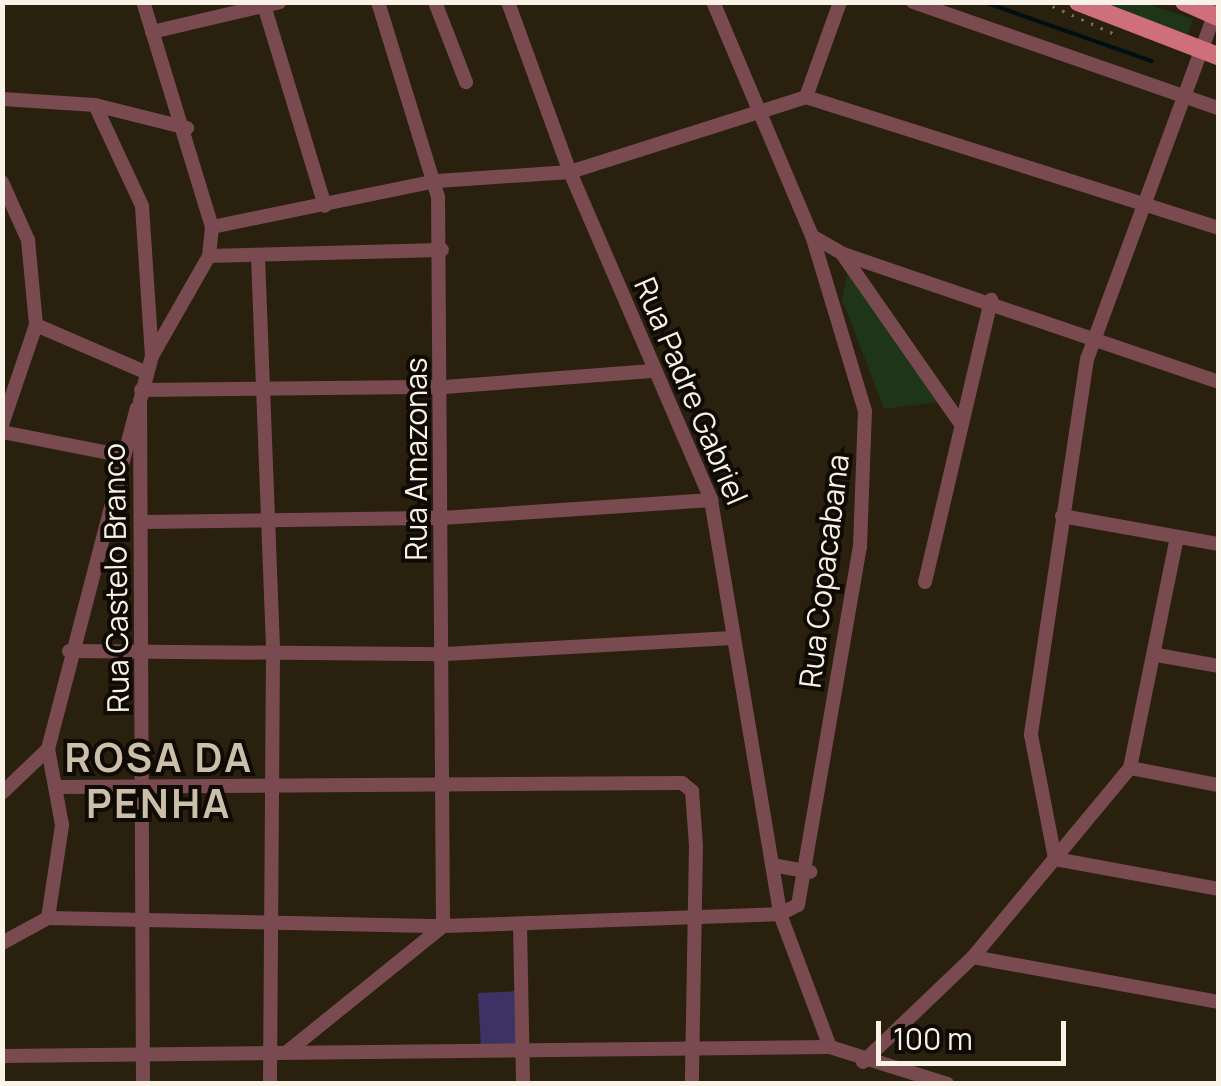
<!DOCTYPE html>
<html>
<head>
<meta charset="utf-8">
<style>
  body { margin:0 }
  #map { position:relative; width:1221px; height:1086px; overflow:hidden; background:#2a200e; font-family:Manrope,sans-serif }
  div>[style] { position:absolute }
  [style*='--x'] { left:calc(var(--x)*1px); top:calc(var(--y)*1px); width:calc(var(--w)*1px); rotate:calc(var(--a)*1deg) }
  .green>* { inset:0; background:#1e3517 }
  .stream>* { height:4px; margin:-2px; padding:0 2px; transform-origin:2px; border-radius:2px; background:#000f13 }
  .building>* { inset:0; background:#3c3264 }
  .path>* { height:2.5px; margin-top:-1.25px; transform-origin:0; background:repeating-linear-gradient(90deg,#766d5d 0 2.5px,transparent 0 10.5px) }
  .minor>* { height:14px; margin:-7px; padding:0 7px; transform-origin:7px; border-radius:7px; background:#794a50 }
  .major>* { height:18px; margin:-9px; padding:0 9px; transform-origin:9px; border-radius:9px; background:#d06f7c }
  span { translate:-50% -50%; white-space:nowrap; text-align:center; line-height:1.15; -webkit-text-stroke:8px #0f0b04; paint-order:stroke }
  .street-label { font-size:30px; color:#f9f2e7 }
  .district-label { font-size:40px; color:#ccbfa9; font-weight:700; letter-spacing:2.5px }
  .frame { position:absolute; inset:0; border:5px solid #f9f2e7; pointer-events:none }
  .scale { position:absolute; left:876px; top:1021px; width:190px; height:45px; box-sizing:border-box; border:5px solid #f9f2e7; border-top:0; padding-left:12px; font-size:30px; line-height:35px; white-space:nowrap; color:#f9f2e7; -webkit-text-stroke:8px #0f0b04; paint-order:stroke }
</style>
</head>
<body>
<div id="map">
  <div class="green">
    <div style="clip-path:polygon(1095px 3px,1144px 3px,1193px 19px,1188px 34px)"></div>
    <div style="clip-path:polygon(848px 270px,939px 402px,884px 409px,842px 299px)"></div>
  </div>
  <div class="stream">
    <div style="--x:984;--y:2;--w:178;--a:19.4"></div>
  </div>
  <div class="building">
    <div style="clip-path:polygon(518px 991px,521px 1047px,481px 1048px,478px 993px)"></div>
  </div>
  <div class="path">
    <div style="--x:1043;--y:2;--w:79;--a:24"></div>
  </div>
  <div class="minor">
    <div style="--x:263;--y:2;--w:213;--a:73.1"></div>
    <div style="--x:435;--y:2;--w:86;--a:68.8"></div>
    <div style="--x:508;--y:2;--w:181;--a:70"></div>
    <div style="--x:570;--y:172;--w:357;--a:66.7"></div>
    <div style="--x:711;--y:500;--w:420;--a:80.5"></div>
    <div style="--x:780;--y:914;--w:142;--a:69.4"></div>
    <div style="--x:913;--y:2;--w:323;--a:19.2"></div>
    <div style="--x:1218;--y:5;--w:377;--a:110.3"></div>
    <div style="--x:1087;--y:359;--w:380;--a:98.5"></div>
    <div style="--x:1031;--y:735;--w:126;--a:79"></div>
    <div style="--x:1055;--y:859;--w:166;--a:10.4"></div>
    <div style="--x:152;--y:32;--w:131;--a:-13.2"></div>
    <div style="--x:806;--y:97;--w:101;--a:-70.3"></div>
    <div style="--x:2;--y:99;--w:93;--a:3.7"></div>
    <div style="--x:95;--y:105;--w:95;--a:14"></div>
    <div style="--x:95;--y:105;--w:111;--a:65"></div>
    <div style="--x:142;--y:206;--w:150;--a:86.2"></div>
    <div style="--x:2;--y:182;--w:64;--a:65.9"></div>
    <div style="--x:28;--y:240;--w:85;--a:84.6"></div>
    <div style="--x:36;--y:325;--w:106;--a:108.8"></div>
    <div style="--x:212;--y:227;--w:230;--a:-11.6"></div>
    <div style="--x:437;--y:181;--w:133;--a:-3.9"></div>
    <div style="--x:570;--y:172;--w:248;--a:-17.6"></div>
    <div style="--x:806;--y:97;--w:432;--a:17.6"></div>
    <div style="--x:812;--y:236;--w:36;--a:30"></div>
    <div style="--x:843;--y:254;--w:396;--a:18.8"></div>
    <div style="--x:843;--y:255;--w:203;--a:55.1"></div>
    <div style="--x:209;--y:256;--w:233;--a:-1.5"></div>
    <div style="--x:258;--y:257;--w:395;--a:87.8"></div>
    <div style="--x:273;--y:652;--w:432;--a:90.4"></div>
    <div style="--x:36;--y:325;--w:119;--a:23.3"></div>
    <div style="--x:141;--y:390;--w:303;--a:-0.6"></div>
    <div style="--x:444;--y:387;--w:208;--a:-4.4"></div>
    <div style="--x:2;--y:432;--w:119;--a:11.1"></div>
    <div style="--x:1062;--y:516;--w:158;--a:10.2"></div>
    <div style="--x:144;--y:522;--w:298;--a:-0.8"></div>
    <div style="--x:442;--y:518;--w:270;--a:-3.8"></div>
    <div style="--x:925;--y:582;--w:290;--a:-76.8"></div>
    <div style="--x:69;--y:651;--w:376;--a:0.5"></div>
    <div style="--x:445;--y:654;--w:287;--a:-3.2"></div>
    <div style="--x:1157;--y:655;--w:62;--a:10.2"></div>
    <div style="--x:1130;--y:768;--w:90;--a:10.9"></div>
    <div style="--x:58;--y:787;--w:624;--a:-0.37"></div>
    <div style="--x:682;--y:783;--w:13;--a:39"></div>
    <div style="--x:692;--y:791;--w:54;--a:85.8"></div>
    <div style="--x:696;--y:845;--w:239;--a:91"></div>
    <div style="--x:2;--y:793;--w:64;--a:-43.7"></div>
    <div style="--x:772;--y:865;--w:39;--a:10"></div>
    <div style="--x:48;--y:918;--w:94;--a:-81.4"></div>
    <div style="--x:62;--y:825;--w:77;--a:-100.4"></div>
    <div style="--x:48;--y:749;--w:352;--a:-75.4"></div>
    <div style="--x:520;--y:924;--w:160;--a:88.9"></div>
    <div style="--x:2;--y:943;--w:52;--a:-28.5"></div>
    <div style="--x:48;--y:918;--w:395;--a:1.2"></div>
    <div style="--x:443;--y:926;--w:337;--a:-2"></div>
    <div style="--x:780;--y:914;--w:20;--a:-27"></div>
    <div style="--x:798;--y:905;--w:363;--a:-80.2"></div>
    <div style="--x:860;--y:547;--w:136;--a:-87.9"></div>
    <div style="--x:865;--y:411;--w:183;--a:-106.8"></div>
    <div style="--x:812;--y:236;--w:254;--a:-112.9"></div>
    <div style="--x:973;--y:957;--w:249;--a:10.4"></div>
    <div style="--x:287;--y:1052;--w:201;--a:-38.9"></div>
    <div style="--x:443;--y:926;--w:729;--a:-90.39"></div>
    <div style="--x:438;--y:197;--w:204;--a:-107.1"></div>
    <div style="--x:2;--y:1056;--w:828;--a:-0.62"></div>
    <div style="--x:830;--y:1047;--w:123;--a:17.5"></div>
    <div style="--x:863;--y:1062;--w:152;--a:-43.7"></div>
    <div style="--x:973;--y:957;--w:246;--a:-50.3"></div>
    <div style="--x:1130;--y:768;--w:236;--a:-78.5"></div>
    <div style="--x:143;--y:1084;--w:683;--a:-90.25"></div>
    <div style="--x:140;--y:401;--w:47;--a:-75.1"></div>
    <div style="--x:152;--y:356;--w:115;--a:-60.3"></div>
    <div style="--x:209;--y:256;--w:29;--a:-84"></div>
    <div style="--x:212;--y:227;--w:235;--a:-107"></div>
  </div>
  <div class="major">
    <div style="--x:1078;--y:2;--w:150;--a:21.1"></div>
    <div style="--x:1184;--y:2;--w:37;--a:24"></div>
  </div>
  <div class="street-label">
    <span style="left:691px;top:391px;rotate:67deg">Rua Padre Gabriel</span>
    <span style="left:416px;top:459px;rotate:-90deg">Rua Amazonas</span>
    <span style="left:824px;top:571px;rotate:-83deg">Rua Copacabana</span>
    <span style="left:116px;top:578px;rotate:-91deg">Rua Castelo Branco</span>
  </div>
  <div class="district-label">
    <span style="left:159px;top:780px">ROSA DA<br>PENHA</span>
  </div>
  <div class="frame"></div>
  <div class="scale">100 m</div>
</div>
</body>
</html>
